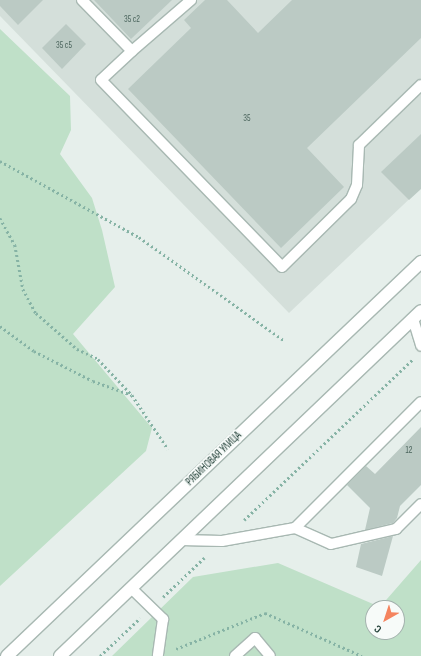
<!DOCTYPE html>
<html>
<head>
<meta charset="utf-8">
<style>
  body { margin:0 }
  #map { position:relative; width:421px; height:656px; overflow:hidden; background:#e6efeb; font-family:"Sofia Sans Condensed",sans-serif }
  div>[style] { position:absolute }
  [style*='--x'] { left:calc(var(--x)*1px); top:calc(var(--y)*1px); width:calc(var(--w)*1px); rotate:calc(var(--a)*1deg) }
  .built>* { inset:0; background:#d4dfda }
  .green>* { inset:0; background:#bfe0c8 }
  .building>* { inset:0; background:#bbcac4 }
  .path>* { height:2.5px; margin-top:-1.25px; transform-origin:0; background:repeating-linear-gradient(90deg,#86b3a5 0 2px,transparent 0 5px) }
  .roads { filter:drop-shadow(1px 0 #a8b8b2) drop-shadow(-1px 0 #a8b8b2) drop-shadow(0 1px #a8b8b2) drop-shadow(0 -1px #a8b8b2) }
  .service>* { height:10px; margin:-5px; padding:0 5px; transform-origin:5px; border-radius:5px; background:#fff }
  .secondary>* { height:12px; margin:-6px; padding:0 6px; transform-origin:6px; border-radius:6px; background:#fff }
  span { translate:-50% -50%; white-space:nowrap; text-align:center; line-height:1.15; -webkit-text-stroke:4px #f7fbf9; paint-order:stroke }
  .number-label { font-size:9px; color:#4a645c }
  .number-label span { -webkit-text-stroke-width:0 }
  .street-label { font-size:11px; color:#24423a }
  .north { position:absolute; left:365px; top:600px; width:40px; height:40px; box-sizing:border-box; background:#f7fbf9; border:1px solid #a3b1ad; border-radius:50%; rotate:219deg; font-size:11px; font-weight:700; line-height:16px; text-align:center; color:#24423a }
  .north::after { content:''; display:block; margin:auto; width:14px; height:18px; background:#f4845f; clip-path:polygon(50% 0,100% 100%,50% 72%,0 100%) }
</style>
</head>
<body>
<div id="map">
  <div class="built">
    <div style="clip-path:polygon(0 0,421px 0,421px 188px,289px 313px,0 16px)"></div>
  </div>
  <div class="green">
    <div style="clip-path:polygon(0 29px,70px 96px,71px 130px,60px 154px,92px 198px,102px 230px,115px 287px,73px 334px,152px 428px,146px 451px,0 586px)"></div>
    <div style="clip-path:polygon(evenodd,421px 560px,421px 656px,112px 656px,193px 577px,278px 563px,380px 607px,421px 560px,373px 608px,397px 608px,397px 632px,373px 632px,373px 608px)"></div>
  </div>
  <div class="building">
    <div style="clip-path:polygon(0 0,43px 0,18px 25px,0 6px)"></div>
    <div style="clip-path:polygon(94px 0,172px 0,131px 39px)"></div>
    <div style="clip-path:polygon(205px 0,227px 0,258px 33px,292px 0,421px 0,421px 38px,307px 148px,344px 187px,281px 248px,128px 89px,191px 28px,184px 20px)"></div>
    <div style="clip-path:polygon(66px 24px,86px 44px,62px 69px,42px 48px)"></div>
    <div style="clip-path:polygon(421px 134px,421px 189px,409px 200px,381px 172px)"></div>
    <div style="clip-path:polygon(421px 427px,421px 485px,400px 506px,397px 518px,393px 523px,365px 530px,370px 508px,347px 485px,366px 466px,375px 474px)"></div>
    <div style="clip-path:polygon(393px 536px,382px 576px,356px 567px,361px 544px)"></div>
  </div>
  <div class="path">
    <div style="--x:0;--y:161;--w:158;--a:28.7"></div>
    <div style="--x:139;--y:237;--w:179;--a:35.5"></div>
    <div style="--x:0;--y:218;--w:31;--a:61"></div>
    <div style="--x:15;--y:245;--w:45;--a:79.7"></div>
    <div style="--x:23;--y:289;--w:27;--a:62"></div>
    <div style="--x:36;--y:313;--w:55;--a:41.3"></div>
    <div style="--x:77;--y:349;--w:23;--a:25"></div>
    <div style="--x:98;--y:359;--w:50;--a:46.6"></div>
    <div style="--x:0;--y:326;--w:42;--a:36.3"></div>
    <div style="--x:34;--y:351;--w:66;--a:27"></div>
    <div style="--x:93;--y:381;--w:41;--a:19.7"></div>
    <div style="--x:132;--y:395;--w:65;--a:56.3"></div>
    <div style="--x:244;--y:520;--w:233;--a:-43.6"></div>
    <div style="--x:163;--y:597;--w:57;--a:-43.6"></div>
    <div style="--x:176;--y:649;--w:96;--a:-22"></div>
    <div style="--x:265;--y:613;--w:106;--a:23.9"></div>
    <div style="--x:100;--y:656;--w:55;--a:-43.5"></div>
  </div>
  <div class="roads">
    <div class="service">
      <div style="--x:82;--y:0;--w:71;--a:45.6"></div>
      <div style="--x:132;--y:51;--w:78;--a:-40.8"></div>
      <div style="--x:132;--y:51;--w:42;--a:136.9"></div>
      <div style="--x:101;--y:80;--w:260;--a:45.9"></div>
      <div style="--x:282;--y:267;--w:97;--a:-44.6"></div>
      <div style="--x:351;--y:199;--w:15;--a:-67"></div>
      <div style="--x:357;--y:185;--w:40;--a:-87.1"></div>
      <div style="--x:359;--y:145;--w:86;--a:-44.1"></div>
      <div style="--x:413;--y:319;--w:28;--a:73"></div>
      <div style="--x:295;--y:528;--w:39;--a:24"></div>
      <div style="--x:331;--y:544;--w:67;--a:-13"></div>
      <div style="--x:396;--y:529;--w:35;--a:-45"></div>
      <div style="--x:181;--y:540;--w:41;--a:1.4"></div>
      <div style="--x:222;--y:541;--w:74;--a:-10.1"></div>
      <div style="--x:295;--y:528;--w:178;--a:-45"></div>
      <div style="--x:131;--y:588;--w:45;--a:44.1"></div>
      <div style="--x:163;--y:619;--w:37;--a:98"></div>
      <div style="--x:235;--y:656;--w:27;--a:-42"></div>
      <div style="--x:255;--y:638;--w:23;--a:50"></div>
    </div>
    <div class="secondary">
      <div style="--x:7;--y:656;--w:572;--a:-43.58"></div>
      <div style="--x:60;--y:656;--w:499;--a:-43.7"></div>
    </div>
  </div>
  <div class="number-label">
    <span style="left:132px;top:20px">35 с2</span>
    <span style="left:64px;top:46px">35 с5</span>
    <span style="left:247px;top:119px">35</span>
    <span style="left:409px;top:451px">12</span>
  </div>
  <div class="street-label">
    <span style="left:214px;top:459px;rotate:-44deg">РЯБИНОВАЯ УЛИЦА</span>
  </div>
  <div class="north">С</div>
</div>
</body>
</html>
